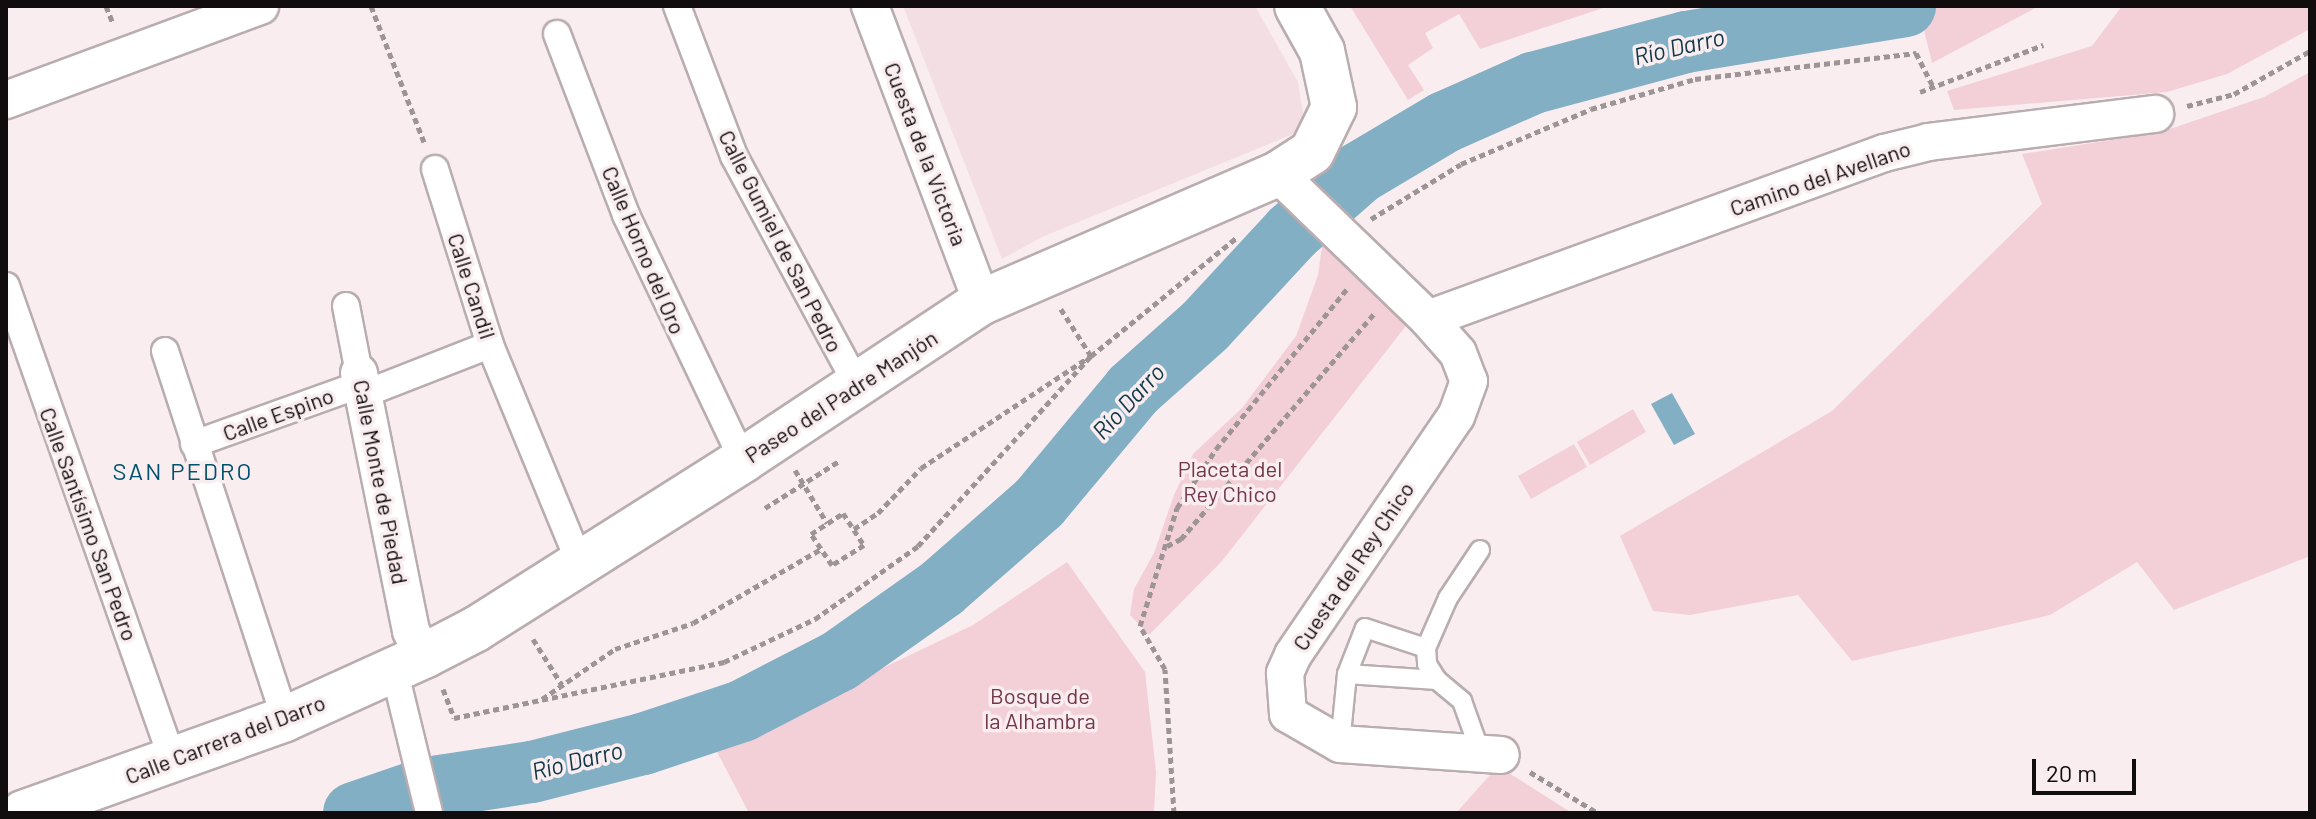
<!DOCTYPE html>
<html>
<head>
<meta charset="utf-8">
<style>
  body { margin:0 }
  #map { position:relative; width:2316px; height:819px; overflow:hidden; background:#f9edf0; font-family:Barlow,sans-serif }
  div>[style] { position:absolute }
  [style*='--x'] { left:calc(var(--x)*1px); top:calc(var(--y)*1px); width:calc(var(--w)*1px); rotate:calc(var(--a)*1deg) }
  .built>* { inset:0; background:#f3dee3 }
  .green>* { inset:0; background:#f3d0d8 }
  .water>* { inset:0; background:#82afc3 }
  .river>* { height:62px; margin:-31px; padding:0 31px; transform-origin:31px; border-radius:31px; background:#82afc3 }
  .path>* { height:5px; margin-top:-2.5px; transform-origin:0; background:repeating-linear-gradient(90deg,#9d9496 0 6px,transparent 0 10px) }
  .roads { filter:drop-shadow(2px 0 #b9adb0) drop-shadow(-2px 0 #b9adb0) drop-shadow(0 2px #b9adb0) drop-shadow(0 -2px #b9adb0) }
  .service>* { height:18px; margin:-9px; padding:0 9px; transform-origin:9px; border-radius:9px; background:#fff }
  .pedestrian>* { height:26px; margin:-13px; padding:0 13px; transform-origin:13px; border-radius:13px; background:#fff }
  .minor>* { height:36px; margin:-18px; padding:0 18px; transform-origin:18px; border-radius:18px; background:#fff }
  .tertiary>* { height:44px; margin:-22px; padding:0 22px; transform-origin:22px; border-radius:22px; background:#fff }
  span { translate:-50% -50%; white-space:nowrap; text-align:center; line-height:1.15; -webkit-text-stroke:7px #f9edf0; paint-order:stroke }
  .street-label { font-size:22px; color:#110c0d }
  .park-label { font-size:22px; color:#713649 }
  .water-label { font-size:24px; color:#103848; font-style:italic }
  .neighbourhood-label { font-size:24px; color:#00526c; letter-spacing:2px }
  .frame { position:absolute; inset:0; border:8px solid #110c0d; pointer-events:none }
  .scale { position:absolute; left:2032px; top:759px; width:104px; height:36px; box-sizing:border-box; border:4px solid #110c0d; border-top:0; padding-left:10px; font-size:24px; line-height:28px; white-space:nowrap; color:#110c0d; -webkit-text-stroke:6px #f9edf0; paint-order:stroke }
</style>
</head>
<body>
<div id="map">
  <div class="built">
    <div style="clip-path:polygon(903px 6px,1255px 6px,1298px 82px,1303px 113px,1298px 132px,1042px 237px,1002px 259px)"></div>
  </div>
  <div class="green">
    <div style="clip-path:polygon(1350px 6px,1609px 6px,1480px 49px,1459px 14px,1425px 33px,1433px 48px,1408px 65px,1424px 90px,1408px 100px)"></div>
    <div style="clip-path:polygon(1918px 6px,2039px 6px,1932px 63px)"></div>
    <div style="clip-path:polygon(2122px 6px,2310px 6px,2310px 29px,2227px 74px,2167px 92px,1954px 110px,1947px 91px,2092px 46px)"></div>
    <div style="clip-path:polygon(2310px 72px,2310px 556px,2174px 610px,2137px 562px,2050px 615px,1852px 661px,1798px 595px,1690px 615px,1653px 611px,1620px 536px,1832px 411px,2042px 204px,2022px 154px,2161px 132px,2264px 97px)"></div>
    <div style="clip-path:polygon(1324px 233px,1409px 322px,1222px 561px,1149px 635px,1130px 615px,1134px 589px,1154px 553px,1174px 495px,1193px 454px,1242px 408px,1296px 336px,1318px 275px)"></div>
    <div style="clip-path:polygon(1633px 409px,1646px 432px,1590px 465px,1577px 442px)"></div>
    <div style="clip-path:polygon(1574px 444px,1587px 467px,1531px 499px,1518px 476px)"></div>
    <div style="clip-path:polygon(1067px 562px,1145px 672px,1156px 772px,1154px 813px,749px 813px,715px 748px,973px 625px)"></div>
    <div style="clip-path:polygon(1498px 766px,1572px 813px,1456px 813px)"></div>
  </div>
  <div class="water">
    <div style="clip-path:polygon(1672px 393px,1695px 434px,1674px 445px,1651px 404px)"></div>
  </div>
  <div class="river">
    <div style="--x:354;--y:813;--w:77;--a:-18.9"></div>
    <div style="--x:427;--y:788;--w:106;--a:-8.7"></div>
    <div style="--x:532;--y:772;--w:114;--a:-14.2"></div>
    <div style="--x:643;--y:744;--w:104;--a:-18.4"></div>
    <div style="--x:742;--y:711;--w:109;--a:-27.3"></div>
    <div style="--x:839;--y:661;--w:126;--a:-35.3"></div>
    <div style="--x:942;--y:588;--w:129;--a:-41.2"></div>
    <div style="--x:1039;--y:503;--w:147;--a:-50.2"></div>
    <div style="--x:1133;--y:390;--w:96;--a:-41.6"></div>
    <div style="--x:1205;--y:326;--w:128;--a:-47.2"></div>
    <div style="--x:1292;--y:232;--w:89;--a:-41.4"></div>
    <div style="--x:1359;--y:173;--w:100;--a:-30.7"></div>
    <div style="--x:1445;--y:122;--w:96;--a:-23.9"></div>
    <div style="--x:1533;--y:83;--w:158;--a:-15"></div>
    <div style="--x:1686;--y:42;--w:222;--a:-9.3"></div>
  </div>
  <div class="path">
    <div style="--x:106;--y:6;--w:18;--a:68"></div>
    <div style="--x:371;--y:6;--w:146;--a:68.7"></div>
    <div style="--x:1920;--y:92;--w:132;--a:-20.9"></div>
    <div style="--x:2187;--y:106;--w:49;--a:-14.3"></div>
    <div style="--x:2234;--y:94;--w:87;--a:-29.5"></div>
    <div style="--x:1371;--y:219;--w:105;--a:-31.4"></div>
    <div style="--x:1461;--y:164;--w:141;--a:-22.9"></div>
    <div style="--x:1591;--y:109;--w:108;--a:-16.1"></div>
    <div style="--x:1695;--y:79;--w:223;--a:-6.7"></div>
    <div style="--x:1916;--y:53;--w:38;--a:63"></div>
    <div style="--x:795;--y:470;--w:62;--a:58.9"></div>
    <div style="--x:765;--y:508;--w:88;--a:-32.4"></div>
    <div style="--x:843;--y:513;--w:38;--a:57"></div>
    <div style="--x:864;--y:545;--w:38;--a:148"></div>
    <div style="--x:832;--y:565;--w:37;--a:-124"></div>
    <div style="--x:811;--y:534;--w:38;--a:-33"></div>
    <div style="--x:854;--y:529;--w:29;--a:-34"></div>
    <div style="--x:878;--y:513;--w:62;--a:-46.3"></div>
    <div style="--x:921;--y:468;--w:204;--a:-33.4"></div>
    <div style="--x:1091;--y:356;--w:56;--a:-122.6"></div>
    <div style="--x:1167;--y:546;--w:16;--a:-27"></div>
    <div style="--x:1181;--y:539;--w:298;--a:-49.4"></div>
    <div style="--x:533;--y:639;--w:54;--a:57.8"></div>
    <div style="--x:443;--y:689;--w:31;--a:69"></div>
    <div style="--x:454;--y:718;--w:276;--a:-11.7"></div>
    <div style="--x:724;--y:662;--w:101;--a:-25.3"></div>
    <div style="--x:815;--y:619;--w:126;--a:-35.3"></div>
    <div style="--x:918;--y:546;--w:257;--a:-47.7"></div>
    <div style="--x:1091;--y:356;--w:187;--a:-39.1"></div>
    <div style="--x:542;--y:699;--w:88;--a:-34.4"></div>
    <div style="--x:615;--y:649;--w:82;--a:-18.4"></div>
    <div style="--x:693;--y:623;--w:148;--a:-30"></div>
    <div style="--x:1530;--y:772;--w:79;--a:31.1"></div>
    <div style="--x:1174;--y:813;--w:144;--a:-93.6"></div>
    <div style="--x:1165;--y:669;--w:50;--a:-120.2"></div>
    <div style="--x:1140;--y:626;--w:124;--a:-72.6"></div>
    <div style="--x:1177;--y:508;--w:71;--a:-56.5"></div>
    <div style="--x:1216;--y:449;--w:208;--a:-50.7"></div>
  </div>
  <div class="roads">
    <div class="service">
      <div style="--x:1480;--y:550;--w:58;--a:123.7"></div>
      <div style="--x:1448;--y:598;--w:55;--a:113.7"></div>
      <div style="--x:1426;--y:648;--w:16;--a:86"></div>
      <div style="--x:1427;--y:664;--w:19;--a:58"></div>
      <div style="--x:1437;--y:680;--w:33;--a:40"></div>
      <div style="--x:1462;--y:701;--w:56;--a:70.3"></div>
      <div style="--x:1347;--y:674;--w:90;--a:3.8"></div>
      <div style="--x:1340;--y:744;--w:70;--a:-84.3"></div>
      <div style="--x:1347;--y:674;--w:49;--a:-68.6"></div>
      <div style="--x:1365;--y:628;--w:64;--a:18.2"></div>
    </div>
    <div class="pedestrian">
      <div style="--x:677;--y:6;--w:160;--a:69.2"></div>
      <div style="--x:734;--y:156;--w:259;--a:61.7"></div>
      <div style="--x:557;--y:34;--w:194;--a:69.1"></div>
      <div style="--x:626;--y:215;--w:272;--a:64.5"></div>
      <div style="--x:435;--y:169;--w:184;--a:72.6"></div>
      <div style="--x:490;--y:345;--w:236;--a:67.6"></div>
      <div style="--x:6;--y:286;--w:504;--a:70.63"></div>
      <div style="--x:346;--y:306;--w:68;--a:79"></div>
      <div style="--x:165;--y:351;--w:387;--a:71.9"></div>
      <div style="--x:364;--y:394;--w:135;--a:-21.3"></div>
      <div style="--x:194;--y:444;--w:178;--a:-19.7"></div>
      <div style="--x:394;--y:669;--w:148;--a:76.3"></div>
    </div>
    <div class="minor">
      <div style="--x:870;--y:6;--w:316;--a:69.3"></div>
      <div style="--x:6;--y:100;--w:271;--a:-20.3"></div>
      <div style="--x:1278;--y:174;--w:209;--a:44"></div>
      <div style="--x:1428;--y:319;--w:45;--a:48.6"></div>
      <div style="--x:1458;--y:353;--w:30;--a:69"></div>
      <div style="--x:1469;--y:381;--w:37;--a:110"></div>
      <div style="--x:1456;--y:416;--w:289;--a:124.3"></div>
      <div style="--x:1293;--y:655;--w:20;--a:114"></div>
      <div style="--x:1285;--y:673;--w:41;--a:85.8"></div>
      <div style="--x:1288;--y:714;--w:60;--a:30"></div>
      <div style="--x:1340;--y:744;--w:161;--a:3.9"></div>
      <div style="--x:1428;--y:319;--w:485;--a:-20"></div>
      <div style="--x:1884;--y:153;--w:46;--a:-13.7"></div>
      <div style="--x:1929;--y:142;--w:228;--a:-7.1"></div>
      <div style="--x:359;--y:373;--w:263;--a:78.6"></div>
      <div style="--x:411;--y:631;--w:28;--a:63"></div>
    </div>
    <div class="tertiary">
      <div style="--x:23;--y:813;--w:278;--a:-19.7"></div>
      <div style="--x:285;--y:719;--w:153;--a:-24.4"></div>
      <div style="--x:424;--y:656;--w:59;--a:-27.4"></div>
      <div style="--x:476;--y:629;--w:316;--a:-32.3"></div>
      <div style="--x:743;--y:460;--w:287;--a:-33.5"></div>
      <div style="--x:982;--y:302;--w:322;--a:-23.4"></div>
      <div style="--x:1278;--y:174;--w:40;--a:-32.9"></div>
      <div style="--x:1312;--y:152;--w:50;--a:-63.9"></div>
      <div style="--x:1334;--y:107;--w:57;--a:-102.1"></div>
      <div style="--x:1322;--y:51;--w:51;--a:-119.1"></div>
    </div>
  </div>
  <div class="street-label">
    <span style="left:926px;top:154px;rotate:69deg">Cuesta de la Victoria</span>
    <span style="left:1820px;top:178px;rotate:-19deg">Camino del Avellano</span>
    <span style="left:781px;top:241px;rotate:63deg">Calle Gumiel de San Pedro</span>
    <span style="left:644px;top:250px;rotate:67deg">Calle Horno del Oro</span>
    <span style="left:472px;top:286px;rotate:72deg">Calle Candil</span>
    <span style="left:841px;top:396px;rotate:-33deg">Paseo del Padre Manjón</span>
    <span style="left:278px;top:414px;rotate:-20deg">Calle Espino</span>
    <span style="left:381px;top:482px;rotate:79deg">Calle Monte de Piedad</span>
    <span style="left:89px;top:524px;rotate:70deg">Calle Santísimo San Pedro</span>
    <span style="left:1353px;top:566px;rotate:-56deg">Cuesta del Rey Chico</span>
    <span style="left:225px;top:739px;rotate:-21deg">Calle Carrera del Darro</span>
  </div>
  <div class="park-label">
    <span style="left:1230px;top:481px">Placeta del<br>Rey Chico</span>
    <span style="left:1040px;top:708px">Bosque de<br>la Alhambra</span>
  </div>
  <div class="water-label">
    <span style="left:1679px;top:46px;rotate:-13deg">Río Darro</span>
    <span style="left:1128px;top:401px;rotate:-47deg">Río Darro</span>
    <span style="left:577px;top:760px;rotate:-14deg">Río Darro</span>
  </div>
  <div class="neighbourhood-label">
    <span style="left:183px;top:471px">SAN PEDRO</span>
  </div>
  <div class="frame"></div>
  <div class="scale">20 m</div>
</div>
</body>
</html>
